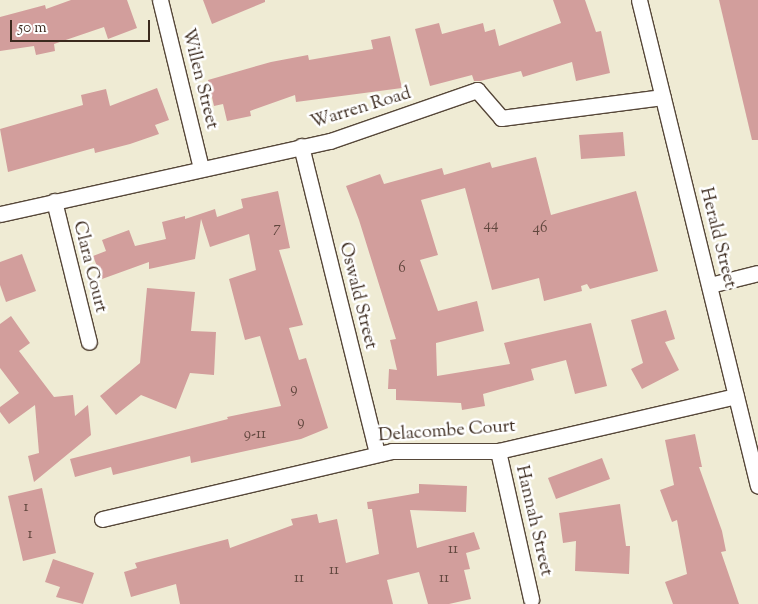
<!DOCTYPE html>
<html>
<head>
<meta charset="utf-8">
<style>
  body { margin:0 }
  #map { position:relative; width:758px; height:604px; overflow:hidden; background:#efebd4; font-family:"Sorts Mill Goudy",serif }
  div>[style] { position:absolute }
  [style*='--x'] { left:calc(var(--x)*1px); top:calc(var(--y)*1px); width:calc(var(--w)*1px); rotate:calc(var(--a)*1deg) }
  .building>* { inset:0; background:#d29e9c }
  .roads { filter:drop-shadow(1px 0 #564739) drop-shadow(-1px 0 #564739) drop-shadow(0 1px #564739) drop-shadow(0 -1px #564739) }
  .street>* { height:15px; margin:-7.5px; padding:0 7.5px; transform-origin:7.5px; border-radius:7.5px; background:#fff }
  span { translate:-50% -50%; white-space:nowrap; text-align:center; line-height:1.15; -webkit-text-stroke:5px #fff; paint-order:stroke }
  .number-label { font-size:15px; color:#61473e }
  .number-label span { -webkit-text-stroke-width:0 }
  .street-label { font-size:18px; color:#3b2a1e }
  .scale { position:absolute; left:10px; top:20px; width:140px; height:22px; box-sizing:border-box; border:2px solid #3b2a1e; border-top:0; padding-left:6px; font-size:15px; line-height:18px; white-space:nowrap; color:#3b2a1e; -webkit-text-stroke:4px #fff; paint-order:stroke }
</style>
</head>
<body>
<div id="map">
  <div class="building">
    <div style="clip-path:polygon(71px 0,127px 0,137px 28px,108px 39px,104px 27px,54px 44px,55px 51px,36px 55px,34px 46px,0 51px,0 17px,45px 5px,46px 9px)"></div>
    <div style="clip-path:polygon(203px 0,265px 0,265px 2px,212px 24px)"></div>
    <div style="clip-path:polygon(553px 0,585px 0,596px 32px,601px 31px,610px 73px,576px 81px,572px 62px,523px 77px,521px 71px,480px 81px,474px 81px,472px 75px,430px 86px,415px 29px,439px 23px,442px 34px,483px 23px,485px 32px,495px 29px,499px 46px,561px 23px)"></div>
    <div style="clip-path:polygon(719px 0,758px 0,758px 140px,752px 140px)"></div>
    <div style="clip-path:polygon(390px 36px,402px 88px,296px 102px,295px 95px,250px 111px,251px 116px,227px 121px,223px 104px,214px 106px,208px 80px,271px 62px,308px 55px,309px 60px,373px 49px,371px 40px)"></div>
    <div style="clip-path:polygon(157px 88px,169px 120px,155px 125px,159px 134px,130px 144px,95px 153px,94px 148px,8px 172px,0 129px,83px 105px,81px 95px,106px 89px,110px 106px)"></div>
    <div style="clip-path:polygon(623px 132px,625px 156px,581px 159px,579px 135px)"></div>
    <div style="clip-path:polygon(536px 157px,551px 215px,636px 191px,658px 271px,590px 289px,587px 284px,581px 286px,582px 291px,544px 301px,539px 278px,492px 290px,465px 188px,421px 200px,438px 255px,420px 260px,438px 311px,477px 301px,484px 331px,436px 343px,437px 376px,510px 364px,504px 343px,591px 323px,607px 386px,575px 394px,566px 360px,531px 369px,534px 380px,483px 394px,485px 406px,462px 410px,461px 403px,396px 400px,396px 389px,388px 389px,389px 369px,397px 370px,390px 340px,396px 339px,359px 220px,346px 186px,380px 174px,384px 184px,442px 168px,444px 175px,490px 162px,492px 168px)"></div>
    <div style="clip-path:polygon(278px 191px,290px 248px,279px 250px,303px 325px,289px 328px,299px 360px,306px 358px,328px 428px,301px 439px,191px 463px,190px 456px,113px 475px,111px 467px,75px 477px,70px 459px,228px 419px,227px 417px,281px 406px,260px 336px,245px 340px,229px 279px,256px 270px,249px 234px,210px 247px,201px 219px,195px 259px,149px 269px,149px 262px,102px 279px,93px 256px,106px 251px,102px 240px,129px 230px,135px 246px,166px 239px,162px 222px,185px 216px,185px 219px,215px 209px,217px 217px,243px 208px,241px 199px)"></div>
    <div style="clip-path:polygon(22px 254px,36px 291px,6px 302px,0 285px,0 262px)"></div>
    <div style="clip-path:polygon(147px 288px,195px 292px,191px 331px,216px 332px,214px 375px,190px 373px,176px 409px,141px 395px,116px 415px,100px 396px,140px 363px)"></div>
    <div style="clip-path:polygon(666px 310px,675px 339px,665px 342px,679px 370px,642px 389px,631px 369px,643px 363px,631px 320px)"></div>
    <div style="clip-path:polygon(11px 316px,30px 343px,19px 351px,54px 397px,73px 395px,75px 416px,88px 405px,91px 435px,34px 482px,28px 456px,39px 453px,35px 405px,9px 424px,0 412px,0 407px,19px 393px,0 368px,0 324px)"></div>
    <div style="clip-path:polygon(695px 434px,702px 467px,699px 467px,722px 531px,726px 551px,721px 552px,739px 604px,673px 604px,665px 582px,687px 574px,677px 520px,672px 522px,660px 490px,674px 485px,665px 440px)"></div>
    <div style="clip-path:polygon(602px 458px,610px 479px,556px 499px,548px 478px)"></div>
    <div style="clip-path:polygon(419px 484px,467px 486px,466px 512px,410px 510px,417px 548px,474px 532px,480px 549px,466px 553px,470px 569px,464px 570px,471px 599px,449px 604px,428px 604px,419px 572px,387px 580px,393px 604px,180px 604px,176px 584px,131px 597px,124px 572px,137px 568px,135px 563px,228px 539px,230px 548px,293px 525px,291px 519px,317px 514px,319px 523px,337px 519px,346px 563px,379px 554px,372px 509px,368px 509px,367px 502px,419px 493px)"></div>
    <div style="clip-path:polygon(42px 488px,56px 553px,23px 561px,8px 496px)"></div>
    <div style="clip-path:polygon(620px 504px,626px 546px,630px 546px,629px 574px,575px 571px,576px 541px,563px 543px,559px 513px)"></div>
    <div style="clip-path:polygon(53px 559px,94px 573px,83px 604px,56px 597px,60px 587px,45px 582px)"></div>
  </div>
  <div class="roads">
    <div class="street">
      <div style="--x:160;--y:0;--w:173;--a:76.3"></div>
      <div style="--x:639;--y:0;--w:500;--a:76.24"></div>
      <div style="--x:301;--y:146;--w:317;--a:76.1"></div>
      <div style="--x:54;--y:201;--w:145;--a:76.1"></div>
      <div style="--x:0;--y:214;--w:338;--a:-12.5"></div>
      <div style="--x:330;--y:141;--w:156;--a:-19.1"></div>
      <div style="--x:477;--y:90;--w:37;--a:49"></div>
      <div style="--x:501;--y:118;--w:163;--a:-7.4"></div>
      <div style="--x:710;--y:285;--w:49;--a:-14"></div>
      <div style="--x:498;--y:451;--w:152;--a:77.4"></div>
      <div style="--x:102;--y:519;--w:298;--a:-13.2"></div>
      <div style="--x:392;--y:451;--w:106;--a:0"></div>
      <div style="--x:498;--y:451;--w:244;--a:-13"></div>
    </div>
  </div>
  <div class="number-label">
    <span style="left:491px;top:226px">44</span>
    <span style="left:277px;top:229px">7</span>
    <span style="left:540px;top:229px">46</span>
    <span style="left:402px;top:269px">6</span>
    <span style="left:294px;top:390px">9</span>
    <span style="left:301px;top:423px">9</span>
    <span style="left:255px;top:435px">9-11</span>
    <span style="left:26px;top:508px">1</span>
    <span style="left:30px;top:535px">1</span>
    <span style="left:453px;top:550px">11</span>
    <span style="left:334px;top:571px">11</span>
    <span style="left:299px;top:579px">11</span>
    <span style="left:444px;top:579px">11</span>
  </div>
  <div class="street-label">
    <span style="left:199px;top:79px;rotate:76deg">Willen Street</span>
    <span style="left:361px;top:109px;rotate:-17deg">Warren Road</span>
    <span style="left:717px;top:238px;rotate:76deg">Herald Street</span>
    <span style="left:89px;top:267px;rotate:76deg">Clara Court</span>
    <span style="left:357px;top:296px;rotate:76deg">Oswald Street</span>
    <span style="left:447px;top:432px;rotate:-4deg">Delacombe Court</span>
    <span style="left:533px;top:521px;rotate:77deg">Hannah Street</span>
  </div>
  <div class="scale">50 m</div>
</div>
</body>
</html>
